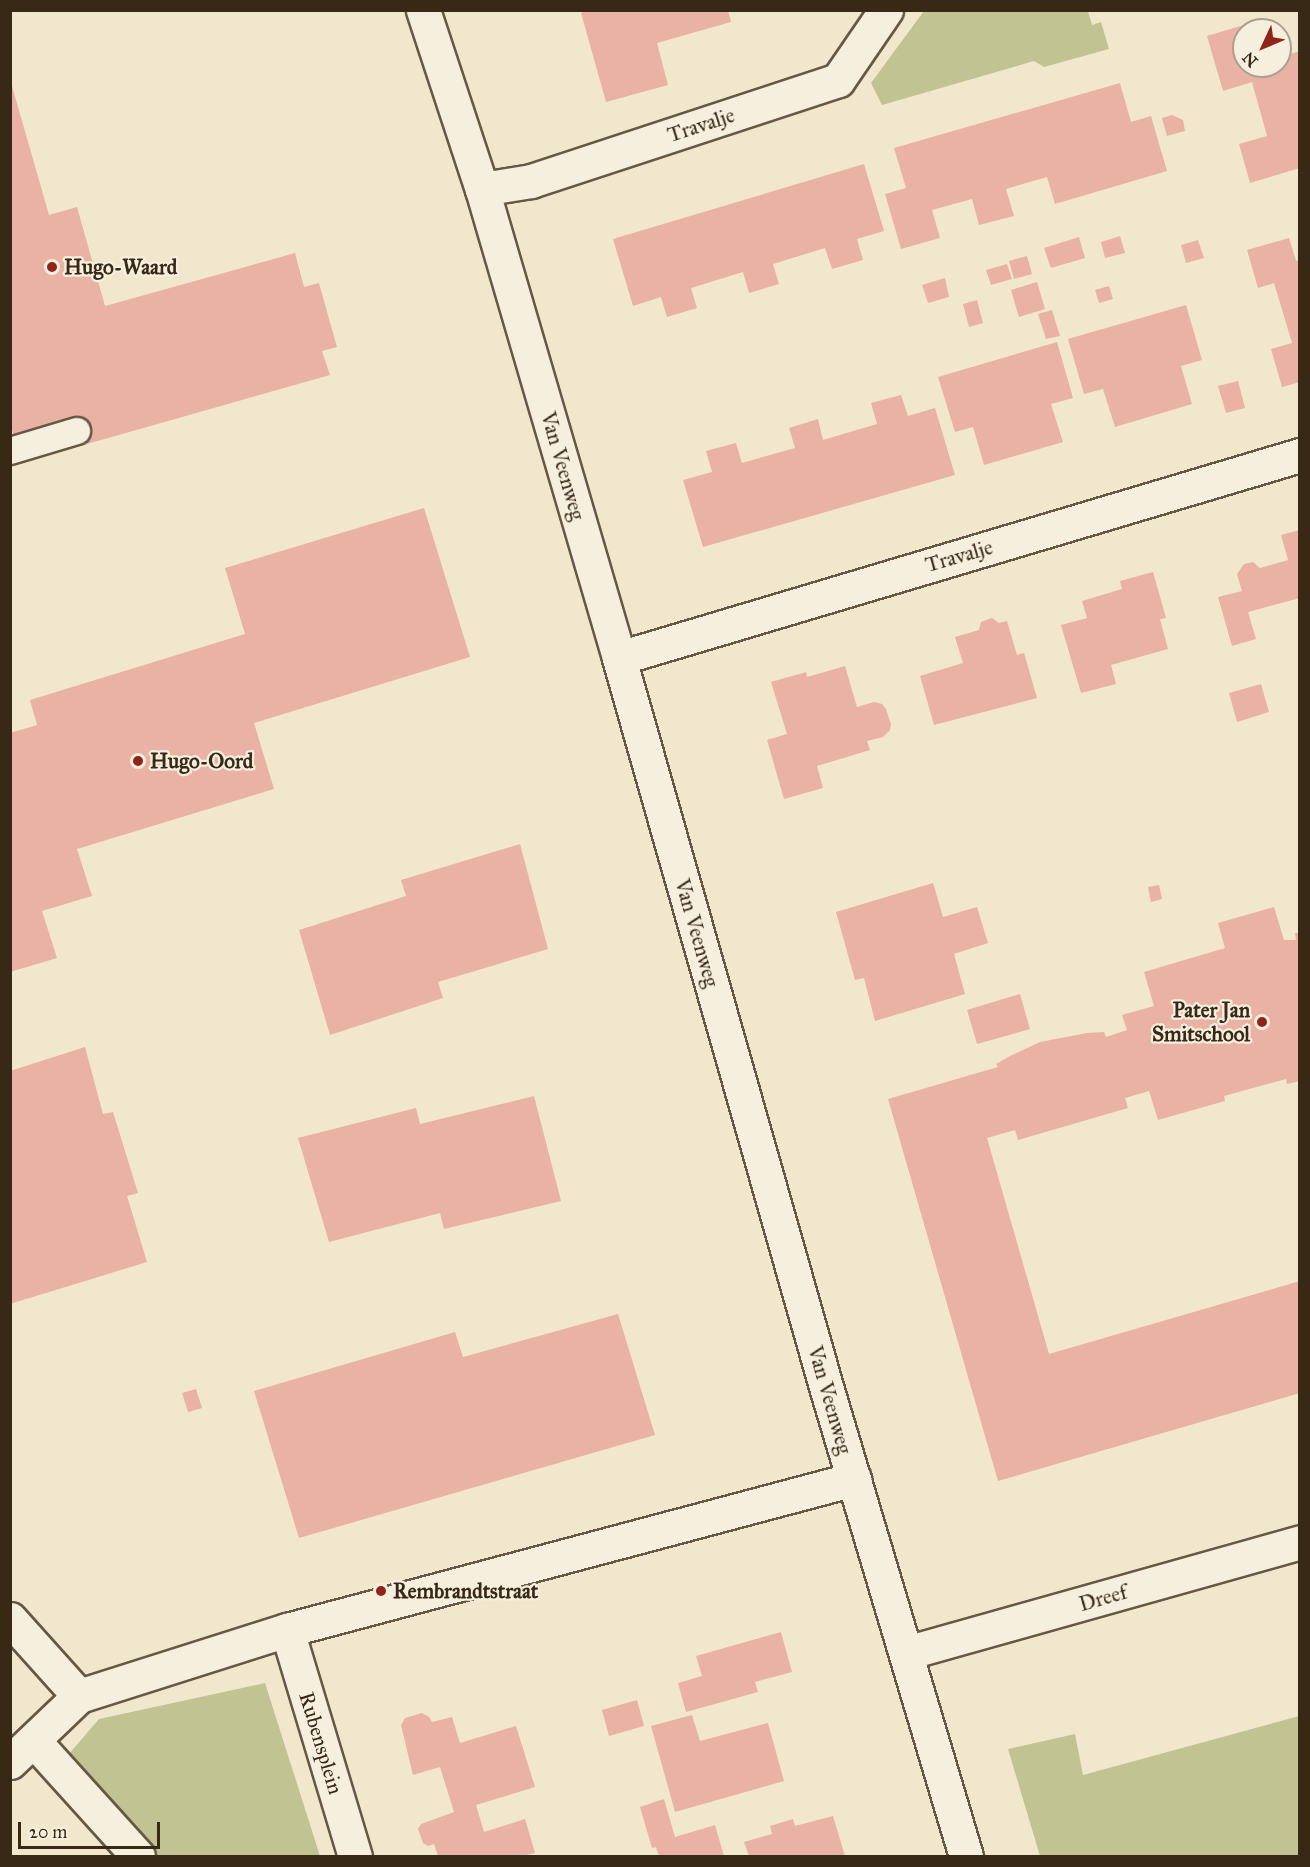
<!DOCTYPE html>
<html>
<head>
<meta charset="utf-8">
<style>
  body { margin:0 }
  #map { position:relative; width:1310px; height:1867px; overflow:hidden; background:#f1e7cd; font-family:"IM FELL Great Primer",serif }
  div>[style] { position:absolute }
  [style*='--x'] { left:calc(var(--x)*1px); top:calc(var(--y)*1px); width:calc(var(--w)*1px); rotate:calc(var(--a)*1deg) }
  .green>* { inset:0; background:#c1c393 }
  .building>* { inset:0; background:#eab1a5 }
  .roads { filter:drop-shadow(2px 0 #665844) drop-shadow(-2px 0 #665844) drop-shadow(0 2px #665844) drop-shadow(0 -2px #665844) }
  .service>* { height:26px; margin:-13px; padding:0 13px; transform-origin:13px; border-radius:13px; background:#f6efde }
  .pedestrian>* { height:33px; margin:-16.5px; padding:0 16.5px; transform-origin:16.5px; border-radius:16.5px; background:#f6efde }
  .minor>* { height:33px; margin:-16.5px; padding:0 16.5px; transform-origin:16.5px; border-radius:16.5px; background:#f6efde }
  .dots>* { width:16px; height:16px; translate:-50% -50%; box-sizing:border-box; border:3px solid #f6efde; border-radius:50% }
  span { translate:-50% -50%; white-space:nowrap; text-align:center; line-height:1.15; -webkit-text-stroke:4.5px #f6efde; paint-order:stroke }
  .street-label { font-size:21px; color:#372916 }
  .poi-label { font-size:21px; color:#372916; font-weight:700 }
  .left { translate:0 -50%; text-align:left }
  .right { translate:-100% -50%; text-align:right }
  .frame { position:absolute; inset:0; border:12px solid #372916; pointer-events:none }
  .north { position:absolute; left:1232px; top:18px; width:60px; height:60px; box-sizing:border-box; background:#f6efde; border:2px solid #aaa08e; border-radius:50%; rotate:226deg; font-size:16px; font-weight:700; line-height:24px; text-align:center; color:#372916 }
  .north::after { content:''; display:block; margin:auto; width:21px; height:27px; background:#8f2418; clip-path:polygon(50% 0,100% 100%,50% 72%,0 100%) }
  .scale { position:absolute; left:18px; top:1822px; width:142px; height:27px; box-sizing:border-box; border:3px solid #372916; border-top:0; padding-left:8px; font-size:18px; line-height:21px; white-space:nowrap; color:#372916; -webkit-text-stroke:4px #f6efde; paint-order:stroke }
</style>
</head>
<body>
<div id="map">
  <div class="green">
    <div style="clip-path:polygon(924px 11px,1088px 11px,1092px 25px,1101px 22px,1109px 49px,1044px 67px,1034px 61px,882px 105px,871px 83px)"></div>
    <div style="clip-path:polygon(265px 1683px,320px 1856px,157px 1856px,68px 1755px,99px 1719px)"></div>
    <div style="clip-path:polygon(1299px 1716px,1299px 1856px,1040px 1856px,1008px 1749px,1075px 1734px,1083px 1775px)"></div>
  </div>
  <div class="building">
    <div style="clip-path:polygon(588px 10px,728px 10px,731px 22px,657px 43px,668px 85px,606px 102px,581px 13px)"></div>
    <div style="clip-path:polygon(1257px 21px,1260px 30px,1244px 30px,1244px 66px,1280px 66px,1280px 57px,1300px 51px,1300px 168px,1250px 183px,1239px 144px,1267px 136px,1252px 82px,1223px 91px,1207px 36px)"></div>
    <div style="clip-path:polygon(10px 79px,49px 215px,77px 207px,105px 306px,295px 253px,304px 287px,319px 283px,337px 347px,322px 351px,330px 375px,87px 444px,79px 417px,14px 436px,10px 424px)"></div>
    <div style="clip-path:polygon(1120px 83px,1131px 122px,1151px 116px,1167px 171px,1055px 204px,1047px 177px,1006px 189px,1014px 216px,979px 225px,972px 199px,932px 210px,940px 238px,901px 249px,885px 194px,906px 188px,894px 148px)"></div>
    <div style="clip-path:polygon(1172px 115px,1183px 120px,1185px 131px,1167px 136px,1162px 118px)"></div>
    <div style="clip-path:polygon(864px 164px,884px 231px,857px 239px,863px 260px,832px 269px,825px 248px,773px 264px,779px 284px,749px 293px,743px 272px,691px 288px,697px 308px,667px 317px,661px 297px,633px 306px,613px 239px)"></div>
    <div style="clip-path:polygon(1120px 236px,1125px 253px,1105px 258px,1101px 242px)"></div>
    <div style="clip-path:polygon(1079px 237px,1085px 258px,1051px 268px,1044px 248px)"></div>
    <div style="clip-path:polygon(1289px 238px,1296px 261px,1300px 260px,1300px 382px,1282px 387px,1271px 349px,1292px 343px,1274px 283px,1258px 288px,1247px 250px)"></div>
    <div style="clip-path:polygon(1198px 240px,1204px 258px,1186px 263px,1181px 245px)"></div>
    <div style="clip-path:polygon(1027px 256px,1032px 274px,1014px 279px,1009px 261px)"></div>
    <div style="clip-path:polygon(1007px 264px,1012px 279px,991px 285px,986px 270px)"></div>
    <div style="clip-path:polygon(945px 278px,949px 297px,928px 303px,922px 285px)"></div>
    <div style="clip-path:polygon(1037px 282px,1045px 309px,1019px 317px,1011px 290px)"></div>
    <div style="clip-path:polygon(1109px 286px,1113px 299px,1099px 303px,1095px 290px)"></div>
    <div style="clip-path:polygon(977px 300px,983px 323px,969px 327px,963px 304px)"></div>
    <div style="clip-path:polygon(1186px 305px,1202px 360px,1181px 366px,1192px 404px,1115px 427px,1103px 389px,1084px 394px,1068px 339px)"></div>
    <div style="clip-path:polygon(1052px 310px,1060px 336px,1046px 339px,1038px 314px)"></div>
    <div style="clip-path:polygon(1057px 342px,1073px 398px,1051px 404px,1063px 442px,984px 465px,973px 427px,955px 432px,938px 377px)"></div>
    <div style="clip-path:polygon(1238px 381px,1245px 408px,1226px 413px,1218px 386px)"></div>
    <div style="clip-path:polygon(901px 395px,908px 416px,935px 408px,955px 475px,703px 547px,683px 480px,712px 472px,706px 451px,736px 443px,742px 463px,795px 448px,789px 428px,818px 419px,823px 440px,877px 424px,871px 403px)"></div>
    <div style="clip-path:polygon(424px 508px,470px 657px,254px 723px,274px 789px,77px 849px,92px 896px,42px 911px,57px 958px,10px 972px,10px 733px,37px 725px,30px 700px,245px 634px,225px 568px)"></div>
    <div style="clip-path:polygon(1300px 530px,1300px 598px,1248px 612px,1256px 639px,1232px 646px,1218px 597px,1242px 591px,1237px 574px,1244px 564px,1253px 562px,1260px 568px,1288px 560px,1281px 535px)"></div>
    <div style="clip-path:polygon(1153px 572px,1166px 618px,1160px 619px,1168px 649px,1111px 665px,1116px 684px,1081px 693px,1061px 625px,1087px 618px,1082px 601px,1122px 589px,1120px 581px)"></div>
    <div style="clip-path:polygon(992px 618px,999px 623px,1007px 621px,1017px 655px,1024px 653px,1037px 698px,934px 725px,920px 676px,963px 663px,955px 637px,979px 630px,981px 622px)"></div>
    <div style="clip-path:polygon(845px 666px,857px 707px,874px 702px,882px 704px,886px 709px,891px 724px,890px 730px,883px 737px,867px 741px,870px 750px,817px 766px,823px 788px,784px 799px,767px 740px,787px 734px,771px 682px,806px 672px,807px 677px)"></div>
    <div style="clip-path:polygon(1261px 684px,1269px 712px,1237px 722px,1229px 693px)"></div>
    <div style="clip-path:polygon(520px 844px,548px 949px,438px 982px,443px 998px,330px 1035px,299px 930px,406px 896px,401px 880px)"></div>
    <div style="clip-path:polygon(933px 883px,943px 917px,977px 907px,988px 943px,954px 954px,965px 994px,875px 1021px,864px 978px,855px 980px,836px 912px)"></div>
    <div style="clip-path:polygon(1159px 885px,1162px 899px,1151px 902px,1148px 887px)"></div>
    <div style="clip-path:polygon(1274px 907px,1284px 940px,1296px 940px,1295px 933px,1300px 933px,1300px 1081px,1287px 1084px,1286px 1079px,1224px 1096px,1225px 1101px,1158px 1120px,1149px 1091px,1125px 1098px,1128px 1108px,1018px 1140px,1015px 1130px,987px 1138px,1049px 1354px,1300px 1281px,1300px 1393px,998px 1481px,888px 1099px,998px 1067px,996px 1064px,1010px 1056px,1040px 1042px,1087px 1033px,1104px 1032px,1106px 1037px,1127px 1030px,1122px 1015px,1154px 1006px,1144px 972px,1225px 948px,1218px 923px)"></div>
    <div style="clip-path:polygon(1020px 994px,1030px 1029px,977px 1044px,967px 1010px)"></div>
    <div style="clip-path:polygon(85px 1047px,103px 1114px,113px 1112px,138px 1193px,127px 1196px,147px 1262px,10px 1304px,10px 1071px)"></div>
    <div style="clip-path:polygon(534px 1096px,561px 1201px,444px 1229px,440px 1213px,329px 1242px,298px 1138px,416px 1108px,420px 1124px)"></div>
    <div style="clip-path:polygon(618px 1314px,655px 1435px,299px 1538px,254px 1391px,455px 1332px,463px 1357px)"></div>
    <div style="clip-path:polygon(196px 1389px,202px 1408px,188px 1412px,182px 1393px)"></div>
    <div style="clip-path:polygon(781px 1632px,792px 1672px,755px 1682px,758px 1692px,686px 1712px,678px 1683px,702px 1676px,696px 1656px)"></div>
    <div style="clip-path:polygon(637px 1700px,644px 1726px,609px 1736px,602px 1710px)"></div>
    <div style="clip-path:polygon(422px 1713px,429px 1717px,432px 1722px,452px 1717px,460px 1743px,516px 1726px,535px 1787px,476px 1805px,484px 1832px,525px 1819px,535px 1853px,522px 1856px,438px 1856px,434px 1844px,428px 1846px,423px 1843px,418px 1829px,421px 1824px,454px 1812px,440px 1767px,413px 1775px,401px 1725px,405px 1718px)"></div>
    <div style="clip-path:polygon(692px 1715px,700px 1741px,768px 1723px,784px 1781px,675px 1812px,651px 1726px)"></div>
    <div style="clip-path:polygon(664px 1799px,675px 1837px,715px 1825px,724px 1856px,659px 1856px,656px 1847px,652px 1848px,640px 1807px)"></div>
    <div style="clip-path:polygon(833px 1816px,845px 1856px,749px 1856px,744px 1842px,772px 1834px,770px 1826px,793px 1819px,795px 1826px)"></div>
  </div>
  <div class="roads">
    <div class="service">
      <div style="--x:10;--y:451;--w:70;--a:-16.6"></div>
    </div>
    <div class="pedestrian">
      <div style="--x:34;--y:1741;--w:155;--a:47.9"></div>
    </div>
    <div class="minor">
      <div style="--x:423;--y:10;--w:188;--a:71.8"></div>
      <div style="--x:482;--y:189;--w:489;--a:73.7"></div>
      <div style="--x:619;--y:658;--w:761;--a:74.14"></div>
      <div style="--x:827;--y:1390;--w:486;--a:73.4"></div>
      <div style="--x:482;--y:189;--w:50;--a:-9.3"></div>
      <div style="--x:531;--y:181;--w:323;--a:-18.2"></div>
      <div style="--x:838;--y:80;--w:85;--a:-55.6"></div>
      <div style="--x:619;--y:658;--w:711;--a:-16.6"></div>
      <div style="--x:10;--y:1619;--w:103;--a:48.1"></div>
      <div style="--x:287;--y:1630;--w:236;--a:73.3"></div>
      <div style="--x:906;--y:1653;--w:409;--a:-15.7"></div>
      <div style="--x:10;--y:1762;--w:95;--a:-43.7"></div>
      <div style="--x:79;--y:1696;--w:218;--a:-17.6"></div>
      <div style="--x:287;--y:1630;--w:587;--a:-14.91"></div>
    </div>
  </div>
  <div class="dots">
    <div style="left:52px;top:267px;background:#8f2418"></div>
    <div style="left:138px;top:761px;background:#8f2418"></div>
    <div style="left:1262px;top:1022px;background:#8f2418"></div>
    <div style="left:381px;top:1591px;background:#8f2418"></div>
  </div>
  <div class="street-label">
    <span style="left:701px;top:125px;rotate:-18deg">Travalje</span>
    <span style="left:563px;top:466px;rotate:74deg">Van Veenweg</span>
    <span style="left:959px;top:556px;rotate:-16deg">Travalje</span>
    <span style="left:697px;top:933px;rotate:74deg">Van Veenweg</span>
    <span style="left:830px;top:1400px;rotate:74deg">Van Veenweg</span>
    <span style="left:1103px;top:1598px;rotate:-16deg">Dreef</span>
    <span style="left:321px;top:1743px;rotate:73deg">Rubensplein</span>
  </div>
  <div class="poi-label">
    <span class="left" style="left:64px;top:267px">Hugo-Waard</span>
    <span class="left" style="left:150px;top:761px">Hugo-Oord</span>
    <span class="right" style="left:1250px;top:1022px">Pater Jan<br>Smitschool</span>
    <span class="left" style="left:393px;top:1591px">Rembrandtstraat</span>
  </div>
  <div class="frame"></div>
  <div class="north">N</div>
  <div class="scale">20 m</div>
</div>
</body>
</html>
